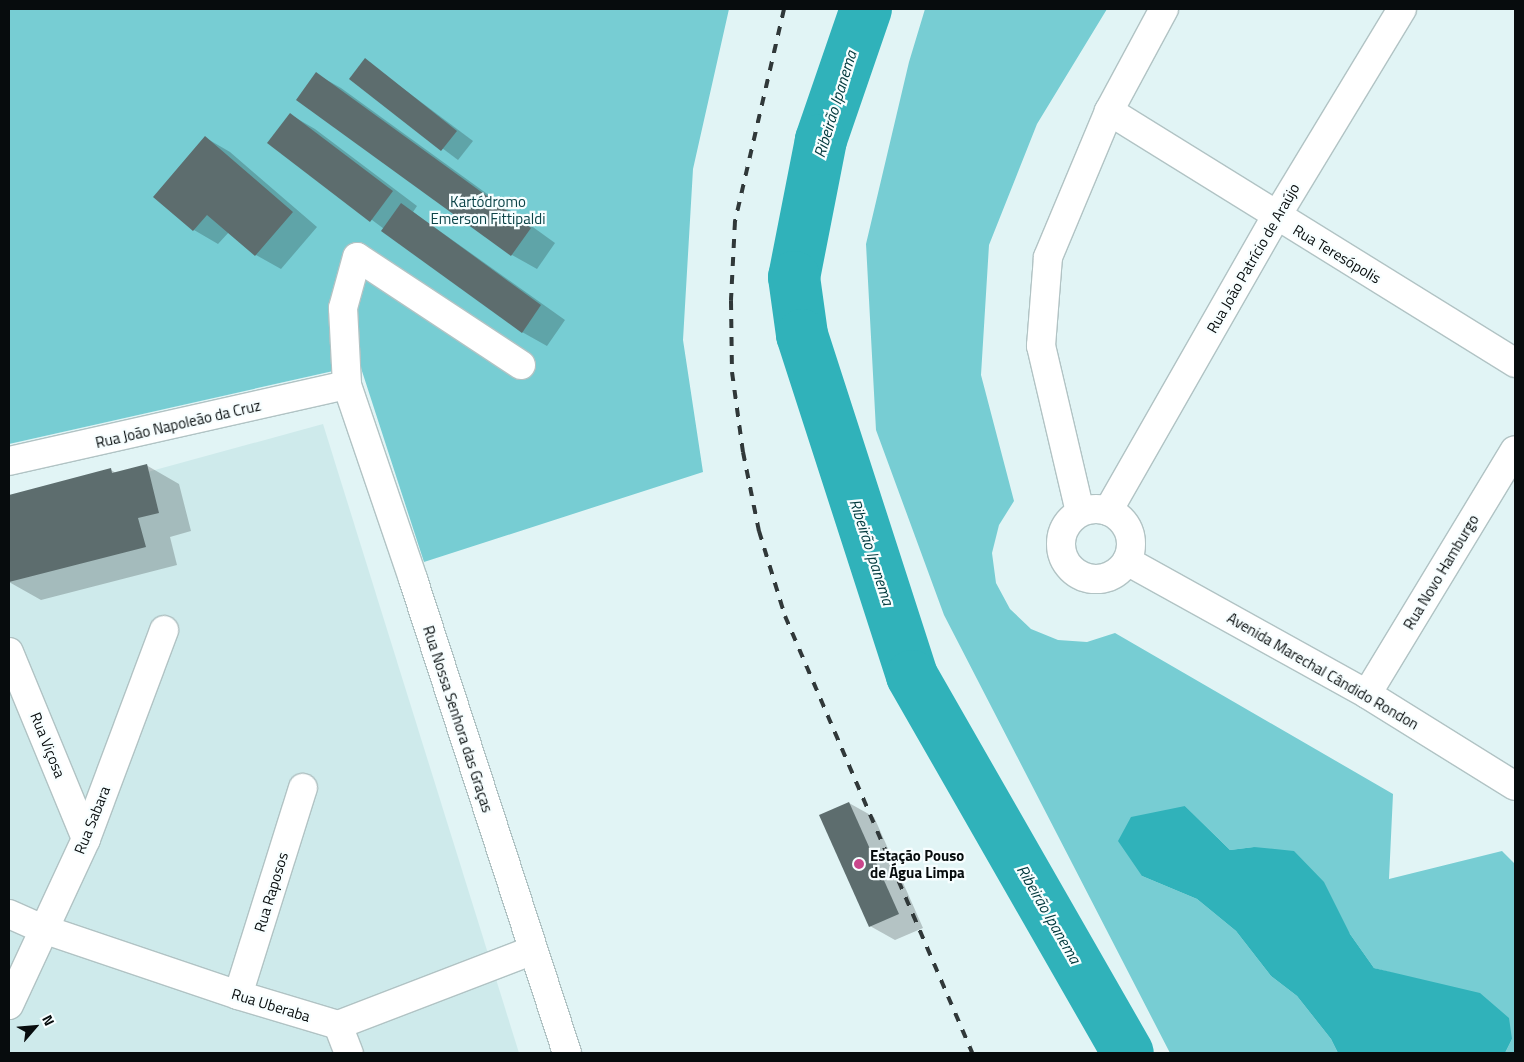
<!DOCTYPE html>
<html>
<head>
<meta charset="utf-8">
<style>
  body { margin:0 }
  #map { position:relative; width:1524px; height:1062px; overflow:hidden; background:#e1f4f5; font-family:"Titillium Web",sans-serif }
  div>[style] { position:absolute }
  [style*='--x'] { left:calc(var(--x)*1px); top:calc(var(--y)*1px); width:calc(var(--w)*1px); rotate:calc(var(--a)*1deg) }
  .built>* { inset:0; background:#ceeaeb }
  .green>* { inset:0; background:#77cdd3 }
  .water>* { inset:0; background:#30b2ba }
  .shadow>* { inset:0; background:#0003 }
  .river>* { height:52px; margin:-26px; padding:0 26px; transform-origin:26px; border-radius:26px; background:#30b2ba }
  .building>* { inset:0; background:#5d6d6e }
  .roads { filter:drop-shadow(1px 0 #b1c3c4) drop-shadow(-1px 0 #b1c3c4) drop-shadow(0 1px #b1c3c4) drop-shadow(0 -1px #b1c3c4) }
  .minor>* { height:28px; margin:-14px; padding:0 14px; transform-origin:14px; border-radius:14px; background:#fff }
  .minor>.ring { margin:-14px; padding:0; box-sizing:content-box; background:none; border:28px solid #fff; border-radius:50% }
  .rail>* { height:4px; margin-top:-2px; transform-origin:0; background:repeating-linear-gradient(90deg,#303839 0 9px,transparent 0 18px) }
  .dots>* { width:14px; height:14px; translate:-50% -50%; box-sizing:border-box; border:2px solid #f7feff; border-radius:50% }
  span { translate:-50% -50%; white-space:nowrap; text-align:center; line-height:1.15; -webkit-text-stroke:4.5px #f7feff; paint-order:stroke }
  .park-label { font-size:15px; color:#0c4448 }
  .street-label { font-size:15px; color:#070c0d }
  .poi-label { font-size:15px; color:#070c0d; font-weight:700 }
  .left { translate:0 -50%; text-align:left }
  .water-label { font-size:16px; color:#00393d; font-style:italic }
  .frame { position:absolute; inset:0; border:10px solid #070c0d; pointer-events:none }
  .north { position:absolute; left:10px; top:1002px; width:50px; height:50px; -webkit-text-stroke:4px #f7feff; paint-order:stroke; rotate:63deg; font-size:14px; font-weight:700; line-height:20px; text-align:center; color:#070c0d }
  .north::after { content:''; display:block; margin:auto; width:18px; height:22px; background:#070c0d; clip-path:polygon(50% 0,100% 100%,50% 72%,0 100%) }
</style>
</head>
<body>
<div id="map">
  <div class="built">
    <div style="clip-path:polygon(323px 424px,519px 1053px,9px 1053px,9px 510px)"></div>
  </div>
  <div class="green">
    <div style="clip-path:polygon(9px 9px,729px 9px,693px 169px,683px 340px,703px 472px,424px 562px,360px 365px,9px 444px)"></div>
    <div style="clip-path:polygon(925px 9px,1107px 9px,1037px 124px,989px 245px,981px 375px,1014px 501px,999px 525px,992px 553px,996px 583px,1010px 609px,1031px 629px,1058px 640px,1087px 642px,1115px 633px,1393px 794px,1389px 879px,1502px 851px,1515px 864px,1515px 1053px,1505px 1053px,1512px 1039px,1422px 981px,1374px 968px,1350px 934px,1254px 847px,1230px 850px,1185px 806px,1142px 876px,1197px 899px,1236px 931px,1271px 976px,1297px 996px,1331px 1039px,1338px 1053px,1170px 1053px,944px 615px,876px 430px,866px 244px,909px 62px)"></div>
  </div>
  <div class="water">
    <div style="clip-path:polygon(1185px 806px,1230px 850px,1254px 847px,1294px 851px,1324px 882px,1350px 934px,1374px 968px,1480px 993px,1509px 1018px,1512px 1039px,1505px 1053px,1338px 1053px,1331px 1039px,1297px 996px,1271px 976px,1236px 931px,1197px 899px,1142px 876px,1118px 841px,1131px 817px)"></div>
  </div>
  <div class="shadow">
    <div style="clip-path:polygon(365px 60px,473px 141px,458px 160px,350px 79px)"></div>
    <div style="clip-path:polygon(316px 74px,341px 88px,555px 243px,537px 269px,512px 255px,297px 100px)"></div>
    <div style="clip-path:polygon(291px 115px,315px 129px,417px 206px,413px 212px,565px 320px,547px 346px,522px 332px,269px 143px)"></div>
    <div style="clip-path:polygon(206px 138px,230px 152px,317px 227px,281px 269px,256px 255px,229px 232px,218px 244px,194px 230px)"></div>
    <div style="clip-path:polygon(146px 465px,179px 484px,191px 531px,170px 537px,177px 565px,41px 600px,9px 582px,9px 496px,111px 470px,116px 473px)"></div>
    <div style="clip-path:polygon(849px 803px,874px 817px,923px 928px,895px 940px,870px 926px)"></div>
  </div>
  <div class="river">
    <div style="--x:866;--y:9;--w:139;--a:109"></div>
    <div style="--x:821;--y:140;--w:140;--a:101.1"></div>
    <div style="--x:794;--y:277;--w:59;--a:82.1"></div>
    <div style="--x:802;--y:335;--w:358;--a:72.1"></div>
    <div style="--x:912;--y:676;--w:434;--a:60.2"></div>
  </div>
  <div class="building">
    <div style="clip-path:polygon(365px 58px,457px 131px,441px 151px,349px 79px)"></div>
    <div style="clip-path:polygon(316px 72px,531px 228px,511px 256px,296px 100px)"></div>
    <div style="clip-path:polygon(290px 113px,393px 191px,370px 222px,267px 143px)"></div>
    <div style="clip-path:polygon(205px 136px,293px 212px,255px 256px,207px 215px,193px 231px,153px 197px)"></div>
    <div style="clip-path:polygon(401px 203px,541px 305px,522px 333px,381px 231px)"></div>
    <div style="clip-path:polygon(147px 464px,159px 513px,138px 518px,146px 547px,9px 582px,9px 495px,111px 468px,112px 473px)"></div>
    <div style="clip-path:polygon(849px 802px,899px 914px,869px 927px,819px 815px)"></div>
  </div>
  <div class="roads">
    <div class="minor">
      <div style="--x:1109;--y:111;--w:478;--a:31.8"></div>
      <div style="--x:521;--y:365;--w:196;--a:-146.6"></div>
      <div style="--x:357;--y:257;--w:53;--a:105.4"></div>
      <div style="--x:343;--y:308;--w:77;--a:87"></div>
      <div style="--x:347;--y:385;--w:205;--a:71.2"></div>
      <div style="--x:413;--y:579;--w:498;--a:72"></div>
      <div style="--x:9;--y:461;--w:346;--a:-12.7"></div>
      <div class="ring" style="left:1061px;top:509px;width:42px;height:42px"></div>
      <div style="--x:1108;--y:511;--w:339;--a:-60.3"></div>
      <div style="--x:1276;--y:217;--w:243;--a:-58.8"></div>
      <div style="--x:1080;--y:512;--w:171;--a:-103.2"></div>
      <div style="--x:1041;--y:346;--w:89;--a:-85.5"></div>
      <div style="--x:1048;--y:257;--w:158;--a:-67.3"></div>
      <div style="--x:1109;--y:111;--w:116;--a:-61.7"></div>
      <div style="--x:1127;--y:561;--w:274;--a:29"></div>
      <div style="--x:1367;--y:694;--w:174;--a:31.9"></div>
      <div style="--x:9;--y:652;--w:202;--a:67.6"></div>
      <div style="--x:1367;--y:694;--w:285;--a:-58.8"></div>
      <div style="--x:9;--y:914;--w:37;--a:24"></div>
      <div style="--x:43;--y:929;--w:206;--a:18.7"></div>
      <div style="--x:238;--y:995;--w:104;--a:16.7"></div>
      <div style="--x:338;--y:1025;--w:209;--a:-21"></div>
      <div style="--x:238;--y:995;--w:217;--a:-72.6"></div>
      <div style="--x:9;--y:1005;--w:183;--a:-65.1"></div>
      <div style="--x:86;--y:839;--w:223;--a:-69.5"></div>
      <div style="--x:338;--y:1025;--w:30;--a:69"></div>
    </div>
  </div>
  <div class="rail">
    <div style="--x:784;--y:9;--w:218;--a:103"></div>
    <div style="--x:735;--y:221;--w:80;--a:92.9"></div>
    <div style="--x:731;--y:301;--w:71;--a:89.2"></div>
    <div style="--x:732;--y:372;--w:81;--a:82.2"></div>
    <div style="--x:743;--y:452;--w:81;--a:78.6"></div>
    <div style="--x:759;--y:531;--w:89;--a:73"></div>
    <div style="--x:785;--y:616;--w:475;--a:66.8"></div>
  </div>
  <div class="dots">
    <div style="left:859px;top:864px;background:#ca478c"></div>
  </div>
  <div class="park-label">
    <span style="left:488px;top:210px">Kartódromo<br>Emerson Fittipaldi</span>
  </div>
  <div class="street-label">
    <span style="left:1337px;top:254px;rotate:31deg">Rua Teresópolis</span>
    <span style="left:1253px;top:258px;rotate:-60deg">Rua João Patrício de Araújo</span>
    <span style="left:178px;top:424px;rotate:-13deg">Rua João Napoleão da Cruz</span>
    <span style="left:1441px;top:572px;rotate:-59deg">Rua Novo Hamburgo</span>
    <span style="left:1323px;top:671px;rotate:30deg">Avenida Marechal Cândido Rondon</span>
    <span style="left:458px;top:719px;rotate:72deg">Rua Nossa Senhora das Graças</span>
    <span style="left:48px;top:745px;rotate:68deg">Rua Viçosa</span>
    <span style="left:92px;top:820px;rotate:-68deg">Rua Sabara</span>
    <span style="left:271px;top:892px;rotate:-73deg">Rua Raposos</span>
    <span style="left:271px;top:1005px;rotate:17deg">Rua Uberaba</span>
  </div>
  <div class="poi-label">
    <span class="left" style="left:870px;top:864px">Estação Pouso<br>de Água Limpa</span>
  </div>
  <div class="water-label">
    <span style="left:835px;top:104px;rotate:-73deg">Ribeirão Ipanema</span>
    <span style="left:872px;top:552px;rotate:72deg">Ribeirão Ipanema</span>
    <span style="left:1049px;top:914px;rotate:60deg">Ribeirão Ipanema</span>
  </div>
  <div class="frame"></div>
  <div class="north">N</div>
</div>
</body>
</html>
